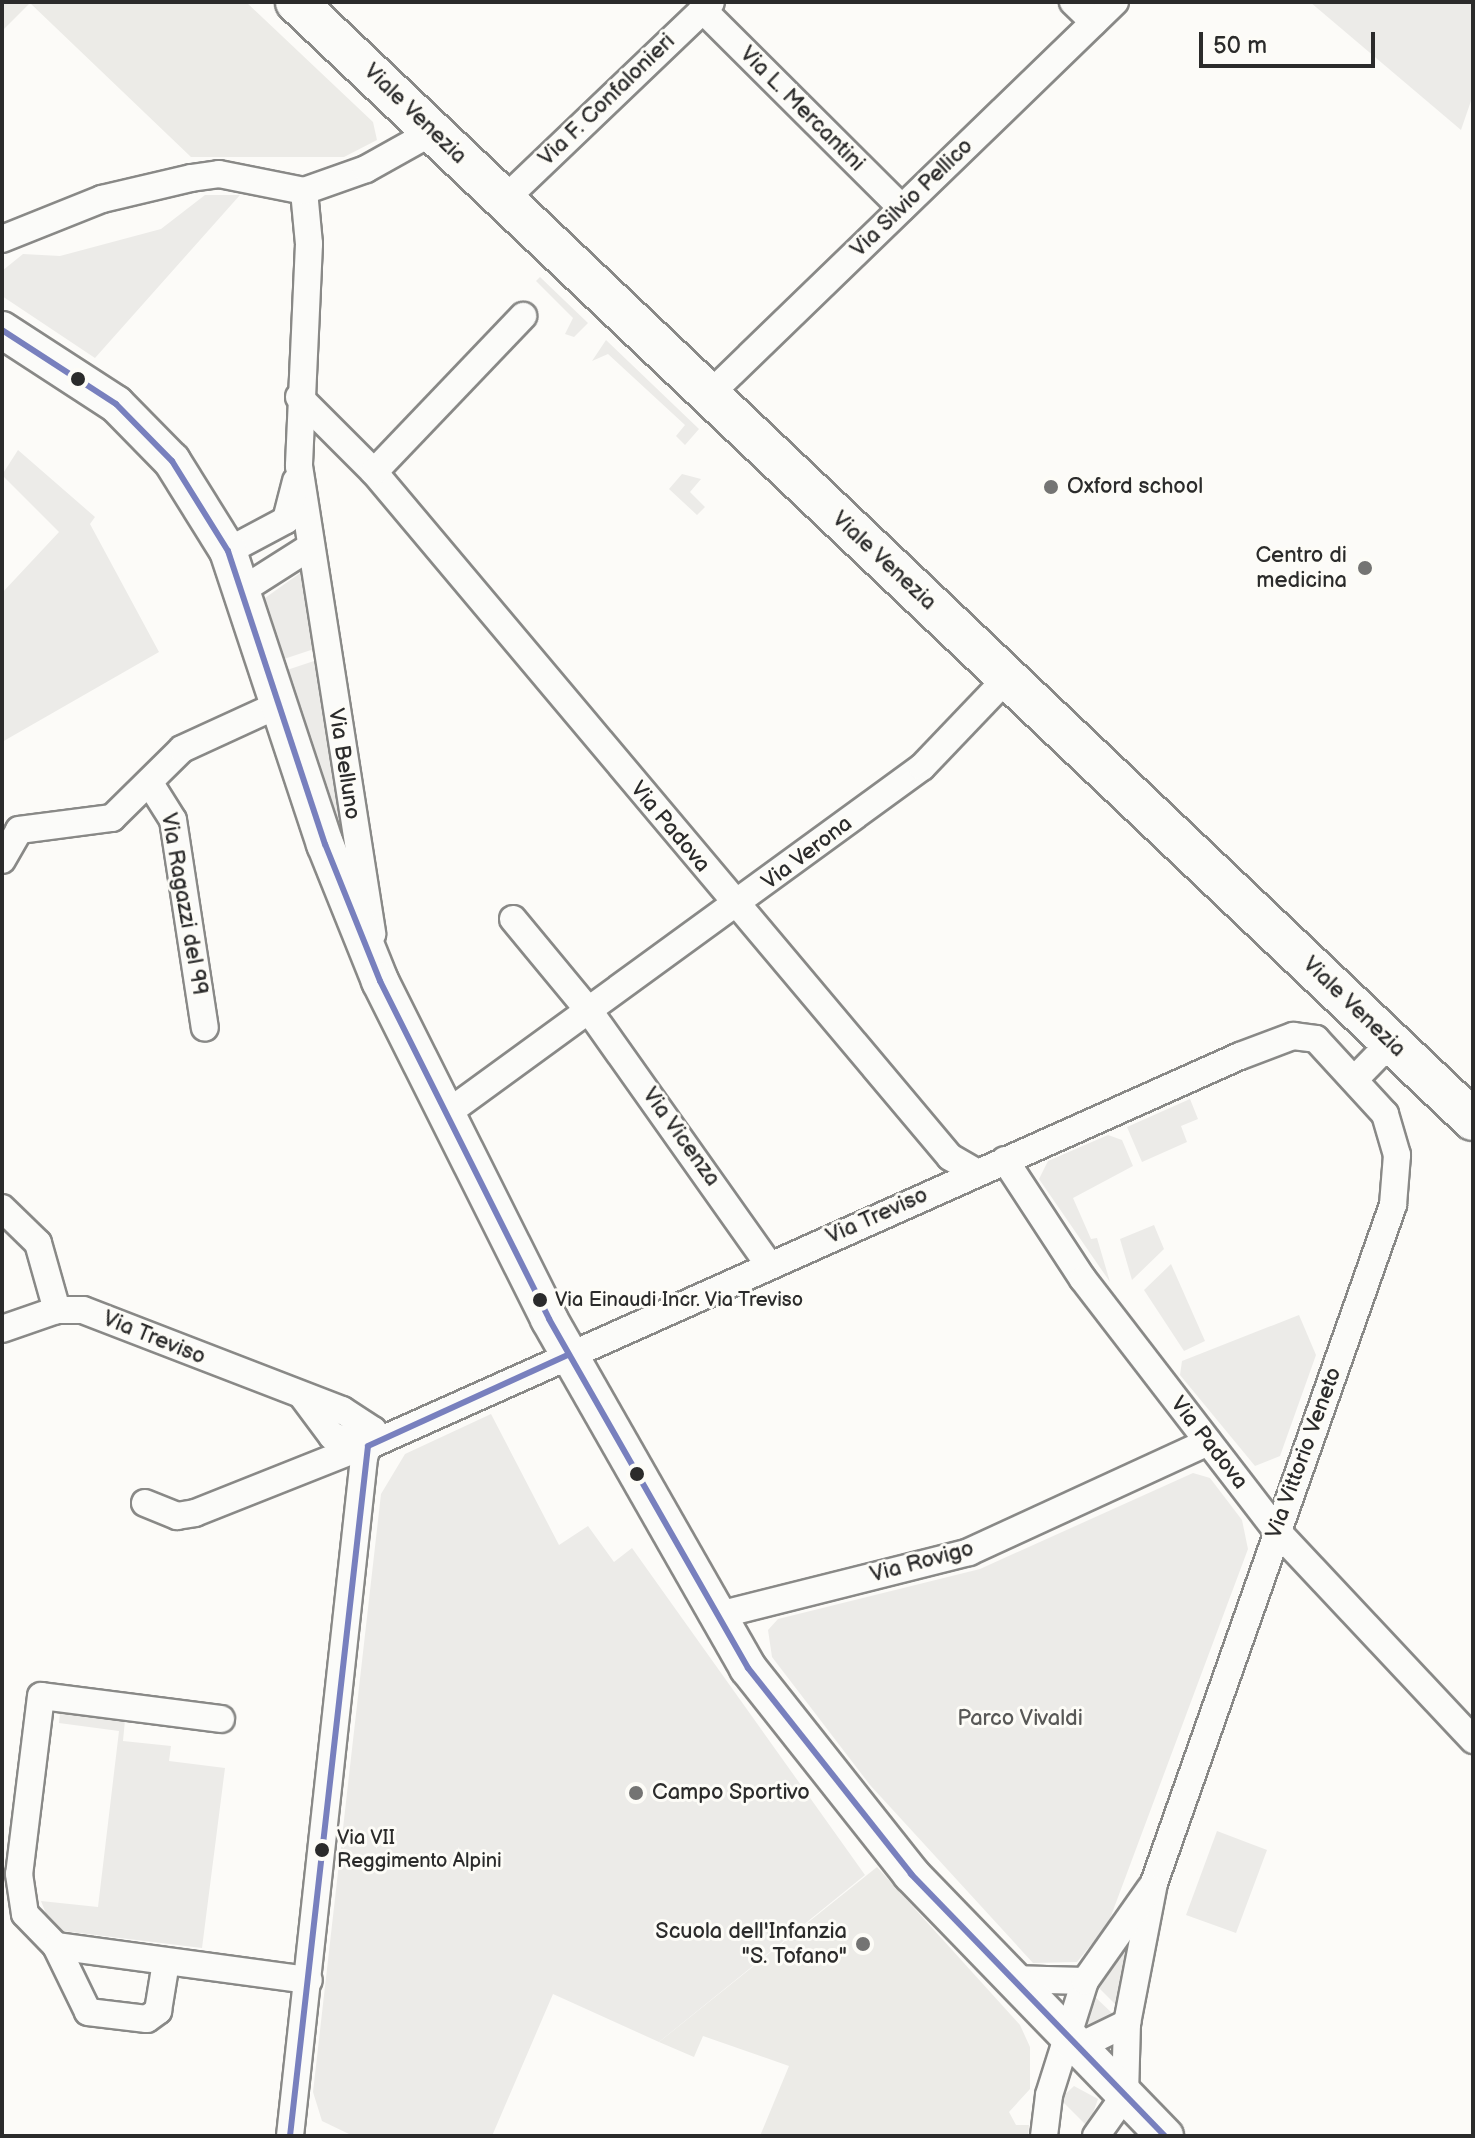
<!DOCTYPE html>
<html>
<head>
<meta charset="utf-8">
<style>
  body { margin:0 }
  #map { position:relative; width:1475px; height:2138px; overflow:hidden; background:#fcfbf8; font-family:"Balsamiq Sans",sans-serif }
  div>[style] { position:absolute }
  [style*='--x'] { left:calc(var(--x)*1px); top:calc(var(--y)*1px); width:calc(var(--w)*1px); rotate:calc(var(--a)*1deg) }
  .built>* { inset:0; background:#ecebe7 }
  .green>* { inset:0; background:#ecebe8 }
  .roads { filter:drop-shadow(2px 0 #898987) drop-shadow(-2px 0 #898987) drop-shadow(0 2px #898987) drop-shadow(0 -2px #898987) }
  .street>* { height:26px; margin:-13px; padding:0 13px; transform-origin:13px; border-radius:13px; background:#fbfbf9 }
  .secondary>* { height:36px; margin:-18px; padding:0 18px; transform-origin:18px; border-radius:18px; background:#fbfbf9 }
  .primary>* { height:40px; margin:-20px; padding:0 20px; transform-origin:20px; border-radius:20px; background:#fbfbf9 }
  .bus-1>* { height:6px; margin:-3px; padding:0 3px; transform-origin:3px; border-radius:3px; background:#7880be }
  .dots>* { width:22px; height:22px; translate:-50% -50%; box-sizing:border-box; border:4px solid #fdfcf7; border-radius:50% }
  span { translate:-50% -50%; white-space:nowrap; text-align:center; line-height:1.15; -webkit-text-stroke:6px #fdfcf7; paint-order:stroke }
  .bus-label { font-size:20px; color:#2b2b2b }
  .left { translate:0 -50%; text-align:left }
  .street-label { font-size:22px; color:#2b2b2b }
  .poi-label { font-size:22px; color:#2b2b2b }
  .right { translate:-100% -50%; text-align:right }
  .park-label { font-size:22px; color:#585857 }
  .frame { position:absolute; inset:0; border:4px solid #2b2b2b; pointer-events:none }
  .scale { position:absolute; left:1199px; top:32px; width:176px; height:36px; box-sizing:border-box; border:4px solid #2b2b2b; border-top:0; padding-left:10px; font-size:24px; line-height:28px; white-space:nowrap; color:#2b2b2b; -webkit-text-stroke:6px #fdfcf7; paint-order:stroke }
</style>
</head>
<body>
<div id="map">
  <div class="built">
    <div style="clip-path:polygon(2px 2px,246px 2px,373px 122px,377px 140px,344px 157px,191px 157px,30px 3px,2px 31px)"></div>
    <div style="clip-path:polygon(877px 1867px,1020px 2025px,1030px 2047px,1030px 2089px,1009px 2112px,1016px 2125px,1029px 2125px,1028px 2136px,760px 2136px,789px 2066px,703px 2036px,694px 2057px,659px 2042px)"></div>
  </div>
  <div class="green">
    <div style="clip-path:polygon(1310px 2px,1473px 2px,1473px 95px,1461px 130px)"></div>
    <div style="clip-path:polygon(205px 195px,240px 195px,95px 358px,2px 296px,2px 271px,23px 254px,60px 256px,161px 229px)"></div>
    <div style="clip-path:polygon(540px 277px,588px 323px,574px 337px,565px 334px,573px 318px,536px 281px)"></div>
    <div style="clip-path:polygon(606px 340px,699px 429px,685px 445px,676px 436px,685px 425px,608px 354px,592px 361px)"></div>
    <div style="clip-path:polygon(18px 450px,95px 517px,90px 524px,159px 652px,2px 742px,2px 593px,59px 532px,2px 475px)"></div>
    <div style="clip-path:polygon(682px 474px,701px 479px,690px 492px,705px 507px,697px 515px,669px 489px)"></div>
    <div style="clip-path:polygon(303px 571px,317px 648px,284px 659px,265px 598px)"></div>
    <div style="clip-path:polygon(320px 659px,351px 866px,287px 670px)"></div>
    <div style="clip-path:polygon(1190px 1099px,1198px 1119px,1181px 1126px,1187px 1142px,1142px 1162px,1127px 1127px)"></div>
    <div style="clip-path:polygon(1108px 1135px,1122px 1140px,1133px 1166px,1073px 1198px,1091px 1239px,1097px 1238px,1110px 1282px,1039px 1179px,1048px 1161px)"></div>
    <div style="clip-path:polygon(1154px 1225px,1164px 1249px,1132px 1280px,1120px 1239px)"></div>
    <div style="clip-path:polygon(1171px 1264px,1205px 1341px,1184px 1351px,1144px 1290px)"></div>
    <div style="clip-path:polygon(1299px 1315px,1316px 1355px,1280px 1456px,1255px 1466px,1180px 1375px,1182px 1361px)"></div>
    <div style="clip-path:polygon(491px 1414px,559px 1545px,588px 1526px,614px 1562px,632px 1548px,865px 1875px,659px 2042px,553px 1994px,492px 2136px,349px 2134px,322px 2121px,313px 2092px,381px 1494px,405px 1454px)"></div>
    <div style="clip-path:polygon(1193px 1473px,1210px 1478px,1242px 1520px,1248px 1549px,1108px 1924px,1077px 1962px,1033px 1963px,870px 1785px,772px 1657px,768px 1630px,778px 1619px,980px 1569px)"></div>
    <div style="clip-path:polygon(60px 1712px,125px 1720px,123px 1741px,171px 1746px,169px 1761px,225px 1768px,202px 1948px,63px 1931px,47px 1916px,41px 1901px,98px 1907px,119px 1731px,59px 1723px)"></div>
    <div style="clip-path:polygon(1217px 1831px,1267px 1850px,1236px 1933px,1186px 1915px)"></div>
    <div style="clip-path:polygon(1133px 1929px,1118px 2007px,1096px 1985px)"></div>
    <div style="clip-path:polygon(1092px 1994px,1114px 2015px,1090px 2031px,1085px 2018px)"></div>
    <div style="clip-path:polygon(1074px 2086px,1098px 2099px,1088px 2127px,1060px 2099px)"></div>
  </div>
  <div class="roads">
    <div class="street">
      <div style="--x:1073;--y:2;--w:29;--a:44"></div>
      <div style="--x:702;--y:9;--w:282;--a:44.9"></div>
      <div style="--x:304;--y:191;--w:53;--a:84.6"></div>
      <div style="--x:309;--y:244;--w:222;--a:92.6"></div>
      <div style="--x:299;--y:466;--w:474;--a:81.1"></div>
      <div style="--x:504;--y:200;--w:286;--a:-43.7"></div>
      <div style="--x:2;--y:239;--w:108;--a:-21.8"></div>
      <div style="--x:102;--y:199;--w:91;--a:-13.3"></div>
      <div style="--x:191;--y:178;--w:28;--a:-8"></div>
      <div style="--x:219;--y:174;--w:87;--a:11.3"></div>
      <div style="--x:304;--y:191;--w:66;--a:-19.5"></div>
      <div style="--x:366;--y:169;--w:78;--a:-29.2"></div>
      <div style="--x:709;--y:395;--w:565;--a:-44.07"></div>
      <div style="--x:299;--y:397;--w:106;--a:45"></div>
      <div style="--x:374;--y:472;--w:895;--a:49.94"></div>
      <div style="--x:950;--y:1157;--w:30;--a:30"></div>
      <div style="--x:374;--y:472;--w:216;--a:-46.3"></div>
      <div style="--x:228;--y:551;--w:66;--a:-28.1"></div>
      <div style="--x:286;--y:520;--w:40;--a:-75.6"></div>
      <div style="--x:244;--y:589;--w:78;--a:-32.5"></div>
      <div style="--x:151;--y:785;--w:41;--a:57.8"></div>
      <div style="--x:173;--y:820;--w:210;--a:81.3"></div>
      <div style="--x:2;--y:860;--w:34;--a:-60"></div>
      <div style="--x:19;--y:830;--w:94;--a:-7.4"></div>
      <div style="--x:112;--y:818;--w:98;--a:-44.6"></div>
      <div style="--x:182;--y:749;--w:108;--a:-24.7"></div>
      <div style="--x:513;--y:919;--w:121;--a:50.4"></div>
      <div style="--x:590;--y:1012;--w:310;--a:54.7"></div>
      <div style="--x:1355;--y:1079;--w:52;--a:-45.8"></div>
      <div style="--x:446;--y:1114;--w:589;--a:-36.09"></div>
      <div style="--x:922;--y:767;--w:124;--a:-46.3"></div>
      <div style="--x:1005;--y:1160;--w:142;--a:56.8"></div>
      <div style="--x:1083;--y:1279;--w:317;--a:52.4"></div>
      <div style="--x:1276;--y:1530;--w:288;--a:46.8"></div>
      <div style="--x:2;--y:1208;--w:50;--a:44.2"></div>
      <div style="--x:38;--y:1243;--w:70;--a:74.2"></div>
      <div style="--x:2;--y:1329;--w:58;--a:-19.1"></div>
      <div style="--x:57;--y:1310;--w:26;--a:0"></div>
      <div style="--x:83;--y:1310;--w:278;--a:21.1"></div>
      <div style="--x:342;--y:1410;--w:37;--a:33"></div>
      <div style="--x:373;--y:1430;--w:29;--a:108"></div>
      <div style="--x:364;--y:1458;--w:682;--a:96.23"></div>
      <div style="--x:303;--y:1397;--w:49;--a:53.4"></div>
      <div style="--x:332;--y:1436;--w:37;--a:16"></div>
      <div style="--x:368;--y:1446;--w:955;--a:-24.1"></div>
      <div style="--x:1240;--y:1056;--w:57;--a:-20.7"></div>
      <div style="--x:1293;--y:1036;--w:23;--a:7"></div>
      <div style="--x:1316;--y:1039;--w:102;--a:47.4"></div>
      <div style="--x:1385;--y:1114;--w:43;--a:73.7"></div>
      <div style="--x:1397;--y:1155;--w:50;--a:94.6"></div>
      <div style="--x:1393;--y:1205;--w:719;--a:109.42"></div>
      <div style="--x:1154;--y:1883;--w:143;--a:100.9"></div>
      <div style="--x:1127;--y:2023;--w:72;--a:91.6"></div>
      <div style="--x:1125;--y:2095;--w:50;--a:125.3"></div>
      <div style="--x:145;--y:1503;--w:35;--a:22"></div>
      <div style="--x:177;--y:1516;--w:18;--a:-9"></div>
      <div style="--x:195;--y:1513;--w:179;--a:-21.7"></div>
      <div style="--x:715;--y:1616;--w:262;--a:-14.1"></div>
      <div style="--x:969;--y:1552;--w:263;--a:-24.7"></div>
      <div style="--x:221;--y:1719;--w:181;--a:-172.7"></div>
      <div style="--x:41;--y:1696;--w:179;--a:97"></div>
      <div style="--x:19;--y:1874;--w:40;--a:81.5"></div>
      <div style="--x:25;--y:1914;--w:45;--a:45.9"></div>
      <div style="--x:56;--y:1946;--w:255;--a:7.7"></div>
      <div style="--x:56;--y:1946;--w:73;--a:64.1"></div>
      <div style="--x:88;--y:2012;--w:59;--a:6.8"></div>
      <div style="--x:147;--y:2019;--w:14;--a:-36"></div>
      <div style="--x:158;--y:2011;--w:50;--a:-80.7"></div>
      <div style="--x:1009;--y:1979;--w:76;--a:1.5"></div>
      <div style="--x:1078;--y:2047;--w:55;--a:-26.1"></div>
      <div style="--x:1044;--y:2136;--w:41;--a:-83"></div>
      <div style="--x:1049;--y:2095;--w:120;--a:-72.5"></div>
      <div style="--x:1085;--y:1981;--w:113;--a:-54.8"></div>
    </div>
    <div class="secondary">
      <div style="--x:2;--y:330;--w:136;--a:33"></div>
      <div style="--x:116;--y:404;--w:80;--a:45.5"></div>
      <div style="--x:172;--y:461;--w:106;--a:58.1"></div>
      <div style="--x:228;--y:551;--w:309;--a:71.7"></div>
      <div style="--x:325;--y:844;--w:148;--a:68.1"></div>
      <div style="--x:380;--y:981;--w:378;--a:63.4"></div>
      <div style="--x:549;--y:1319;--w:402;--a:60.3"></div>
      <div style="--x:748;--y:1668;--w:263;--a:51.6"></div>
      <div style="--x:911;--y:1874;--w:365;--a:45.9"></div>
    </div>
    <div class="primary">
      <div style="--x:296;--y:2;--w:1623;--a:43.53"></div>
    </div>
  </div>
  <div class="bus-1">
    <div style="--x:2;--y:330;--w:136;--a:33"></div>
    <div style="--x:116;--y:404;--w:80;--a:45.5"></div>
    <div style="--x:172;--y:461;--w:106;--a:58.1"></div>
    <div style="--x:228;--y:551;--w:309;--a:71.7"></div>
    <div style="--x:325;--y:844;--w:148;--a:68.1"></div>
    <div style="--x:380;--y:981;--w:378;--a:63.4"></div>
    <div style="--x:549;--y:1319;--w:402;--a:60.3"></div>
    <div style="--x:748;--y:1668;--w:263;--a:51.6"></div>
    <div style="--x:911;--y:1874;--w:365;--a:45.9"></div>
    <div style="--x:290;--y:2136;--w:694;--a:-83.55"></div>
    <div style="--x:368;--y:1446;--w:220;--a:-24.5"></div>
  </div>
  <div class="dots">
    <div style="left:78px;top:379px;background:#2b2b2b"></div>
    <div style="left:1051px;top:487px;background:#747473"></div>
    <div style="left:1365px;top:568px;background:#747473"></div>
    <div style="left:540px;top:1300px;background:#2b2b2b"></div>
    <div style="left:637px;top:1474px;background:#2b2b2b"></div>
    <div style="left:636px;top:1793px;background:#747473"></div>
    <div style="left:322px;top:1850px;background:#2b2b2b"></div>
    <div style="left:863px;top:1944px;background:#747473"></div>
  </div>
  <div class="bus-label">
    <span class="left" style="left:555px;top:1300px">Via Einaudi Incr. Via Treviso</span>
    <span class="left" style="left:337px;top:1850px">Via VII<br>Reggimento Alpini</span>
  </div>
  <div class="street-label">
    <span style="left:607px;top:100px;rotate:-44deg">Via F. Confalonieri</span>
    <span style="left:802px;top:109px;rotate:45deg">Via L. Mercantini</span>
    <span style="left:415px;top:114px;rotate:44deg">Viale Venezia</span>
    <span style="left:912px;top:198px;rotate:-44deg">Via Silvio Pellico</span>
    <span style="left:884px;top:561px;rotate:43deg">Viale Venezia</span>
    <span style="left:344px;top:764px;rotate:81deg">Via Belluno</span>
    <span style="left:670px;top:827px;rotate:50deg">Via Padova</span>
    <span style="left:807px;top:853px;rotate:-37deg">Via Verona</span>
    <span style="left:184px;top:904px;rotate:80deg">Via Ragazzi del 99</span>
    <span style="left:1354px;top:1007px;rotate:44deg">Viale Venezia</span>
    <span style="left:681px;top:1137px;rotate:54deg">Via Vicenza</span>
    <span style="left:877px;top:1216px;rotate:-24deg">Via Treviso</span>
    <span style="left:154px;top:1338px;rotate:22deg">Via Treviso</span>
    <span style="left:1209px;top:1443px;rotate:52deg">Via Padova</span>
    <span style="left:1304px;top:1453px;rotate:-70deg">Via Vittorio Veneto</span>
    <span style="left:922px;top:1562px;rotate:-15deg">Via Rovigo</span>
  </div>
  <div class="poi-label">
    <span class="left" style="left:1067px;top:487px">Oxford school</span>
    <span class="right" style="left:1347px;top:568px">Centro di<br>medicina</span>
    <span class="left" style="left:652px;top:1793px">Campo Sportivo</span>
    <span class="right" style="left:847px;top:1944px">Scuola dell'Infanzia<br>"S. Tofano"</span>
  </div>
  <div class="park-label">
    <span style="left:1020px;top:1719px">Parco Vivaldi</span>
  </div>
  <div class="frame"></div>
  <div class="scale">50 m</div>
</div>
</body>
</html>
